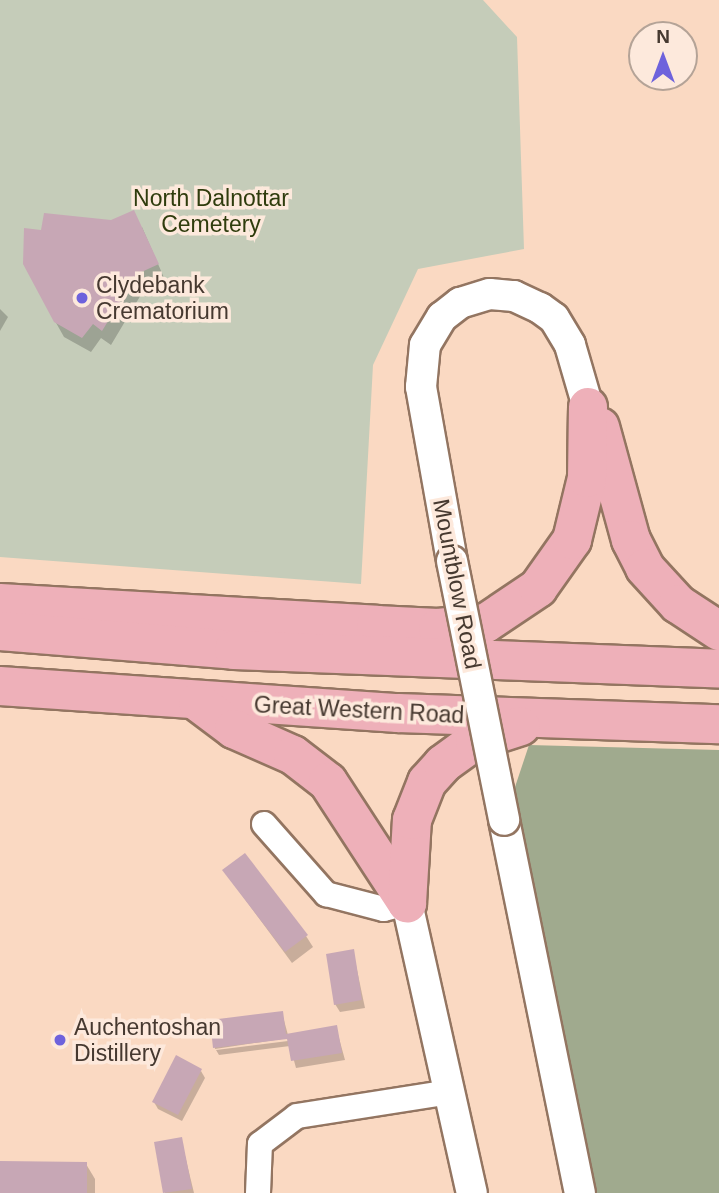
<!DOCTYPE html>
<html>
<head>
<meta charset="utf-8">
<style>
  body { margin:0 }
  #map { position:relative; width:719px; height:1193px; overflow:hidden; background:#fad9c2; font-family:Arial,sans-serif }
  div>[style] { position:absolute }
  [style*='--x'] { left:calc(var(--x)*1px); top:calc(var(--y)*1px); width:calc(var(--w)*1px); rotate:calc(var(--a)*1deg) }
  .green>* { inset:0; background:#c5ccb9 }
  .forest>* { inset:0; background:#a0aa8e }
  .shadow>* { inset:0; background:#0003 }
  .building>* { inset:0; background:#c7a7b5 }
  .roads { filter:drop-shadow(2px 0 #937561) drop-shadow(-2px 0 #937561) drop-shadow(0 2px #937561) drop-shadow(0 -2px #937561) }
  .minor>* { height:24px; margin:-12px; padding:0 12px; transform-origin:12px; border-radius:12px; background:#fff }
  .tertiary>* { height:30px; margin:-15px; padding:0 15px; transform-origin:15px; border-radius:15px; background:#fff }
  .primary>* { height:38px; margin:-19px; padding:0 19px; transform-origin:19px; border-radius:19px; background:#eeb0b9 }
  .bridges { filter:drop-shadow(2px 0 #937561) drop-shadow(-2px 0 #937561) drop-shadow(0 2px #937561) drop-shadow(0 -2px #937561) }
  .tertiary-bridge>* { height:30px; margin:-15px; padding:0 15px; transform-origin:15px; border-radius:15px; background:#fff }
  .dots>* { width:19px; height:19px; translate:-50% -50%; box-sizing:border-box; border:4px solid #fde9dc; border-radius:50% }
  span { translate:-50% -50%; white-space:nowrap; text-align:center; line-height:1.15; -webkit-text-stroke:7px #fde9dc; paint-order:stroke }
  .park-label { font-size:23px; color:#2f3c0d }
  .poi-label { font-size:23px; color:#463930 }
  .left { translate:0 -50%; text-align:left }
  .street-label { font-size:23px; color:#463930 }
  .north { position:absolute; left:628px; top:21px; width:70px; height:70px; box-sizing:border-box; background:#fde9dc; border:2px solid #b4a397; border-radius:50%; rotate:0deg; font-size:19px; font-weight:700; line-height:28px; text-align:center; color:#463930 }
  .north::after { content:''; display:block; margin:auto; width:24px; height:32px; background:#6e62dc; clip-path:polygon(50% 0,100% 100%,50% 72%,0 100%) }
</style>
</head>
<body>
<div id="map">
  <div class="green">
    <div style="clip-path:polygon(0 0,483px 0,517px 37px,524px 249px,418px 269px,373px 365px,361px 584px,0 557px)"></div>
  </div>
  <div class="forest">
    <div style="clip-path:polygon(529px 745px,719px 750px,719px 1193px,580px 1193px,504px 820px)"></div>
  </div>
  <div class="shadow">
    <div style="clip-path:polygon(142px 227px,165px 280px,145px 288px,111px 345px,101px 338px,91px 352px,64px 337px,55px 321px,42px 232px)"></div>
    <div style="clip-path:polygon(0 309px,8px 317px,0 331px)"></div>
    <div style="clip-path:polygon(224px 871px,306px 936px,313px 947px,292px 963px)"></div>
    <div style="clip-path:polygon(353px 951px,365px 1008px,340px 1012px,335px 1004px)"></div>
    <div style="clip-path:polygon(282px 1013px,288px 1035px,336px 1027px,345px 1060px,296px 1068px,290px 1046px,219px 1055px,216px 1050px,296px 1040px,295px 1037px,215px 1049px,212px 1022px)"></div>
    <div style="clip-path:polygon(201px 1071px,205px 1078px,182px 1121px,158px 1109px,154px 1102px)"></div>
    <div style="clip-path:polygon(181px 1139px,194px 1193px,165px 1193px,156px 1144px)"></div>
    <div style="clip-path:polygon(0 1163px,86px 1164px,95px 1179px,95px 1193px,0 1193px)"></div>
  </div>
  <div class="building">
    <div style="clip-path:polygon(134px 210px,159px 264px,137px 274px,102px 331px,93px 324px,82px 338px,54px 322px,23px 264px,24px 228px,41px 230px,44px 213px,111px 220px)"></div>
    <div style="clip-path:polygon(245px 853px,308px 935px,285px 952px,222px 870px)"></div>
    <div style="clip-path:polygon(354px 949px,362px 1000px,334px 1005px,326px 954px)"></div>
    <div style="clip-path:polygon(283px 1011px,286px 1034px,337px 1025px,342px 1053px,291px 1061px,287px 1039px,213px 1048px,210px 1020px)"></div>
    <div style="clip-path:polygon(176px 1055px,202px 1069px,178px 1115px,152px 1102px)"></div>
    <div style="clip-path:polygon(182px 1137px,192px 1189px,163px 1193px,154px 1142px)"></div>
    <div style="clip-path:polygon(0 1161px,87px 1162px,87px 1193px,0 1193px)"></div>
  </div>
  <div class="roads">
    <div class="minor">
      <div style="--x:264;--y:824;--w:94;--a:48.5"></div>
      <div style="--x:326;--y:894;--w:60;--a:14.5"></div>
      <div style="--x:384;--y:909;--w:24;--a:-15"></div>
      <div style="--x:258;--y:1193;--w:49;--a:-87.7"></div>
      <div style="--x:260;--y:1144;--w:46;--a:-37.1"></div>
      <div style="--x:297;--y:1116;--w:155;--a:-8.9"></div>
    </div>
    <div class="tertiary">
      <div style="--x:452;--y:561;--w:177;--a:-100.1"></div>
      <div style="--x:421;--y:387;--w:42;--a:-84.6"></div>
      <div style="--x:425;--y:345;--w:33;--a:-59"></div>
      <div style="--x:442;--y:317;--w:23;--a:-38"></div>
      <div style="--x:460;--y:303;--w:31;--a:-17"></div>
      <div style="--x:490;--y:294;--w:24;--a:5"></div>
      <div style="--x:514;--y:296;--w:29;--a:25"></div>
      <div style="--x:540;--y:308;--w:17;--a:36"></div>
      <div style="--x:554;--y:318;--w:31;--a:59"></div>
      <div style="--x:570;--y:345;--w:65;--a:73.8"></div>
      <div style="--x:504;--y:820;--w:381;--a:78.5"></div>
      <div style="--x:407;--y:903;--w:297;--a:77.4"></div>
    </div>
    <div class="primary">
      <div style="--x:600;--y:427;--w:117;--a:74.7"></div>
      <div style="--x:631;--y:540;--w:31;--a:63"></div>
      <div style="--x:645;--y:568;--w:49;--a:47.5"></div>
      <div style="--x:678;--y:604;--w:49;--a:33.4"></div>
      <div style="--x:0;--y:603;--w:377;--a:3.3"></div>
      <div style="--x:376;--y:625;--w:62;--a:2.8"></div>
      <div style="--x:438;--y:628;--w:48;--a:-5.9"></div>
      <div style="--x:486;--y:623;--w:63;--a:-33.9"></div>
      <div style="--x:538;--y:588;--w:59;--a:-54.7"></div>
      <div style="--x:572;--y:540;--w:64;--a:-76.4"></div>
      <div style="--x:587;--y:478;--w:71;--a:-89.2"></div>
      <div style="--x:0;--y:631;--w:235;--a:4.6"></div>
      <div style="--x:234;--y:650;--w:485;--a:2.2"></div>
      <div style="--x:0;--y:686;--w:399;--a:3.9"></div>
      <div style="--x:398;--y:713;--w:321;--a:2"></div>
      <div style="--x:198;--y:702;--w:45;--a:36.9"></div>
      <div style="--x:234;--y:729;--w:64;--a:23.8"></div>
      <div style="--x:293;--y:755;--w:44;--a:37.6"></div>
      <div style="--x:328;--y:782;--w:145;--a:56.9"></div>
      <div style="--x:407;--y:903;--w:83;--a:-86.6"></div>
      <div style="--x:412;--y:820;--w:41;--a:-68.5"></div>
      <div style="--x:427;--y:782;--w:24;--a:-48"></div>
      <div style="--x:443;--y:764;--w:39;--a:-36"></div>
      <div style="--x:475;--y:741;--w:48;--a:-18.1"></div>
    </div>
  </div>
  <div class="bridges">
    <div class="tertiary-bridge">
      <div style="--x:452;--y:561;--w:264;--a:78.6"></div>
    </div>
  </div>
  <div class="dots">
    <div style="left:82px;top:298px;background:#6e62dc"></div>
    <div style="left:60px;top:1040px;background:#6e62dc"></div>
  </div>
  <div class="park-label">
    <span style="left:211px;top:211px">North Dalnottar<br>Cemetery</span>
  </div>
  <div class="poi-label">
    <span class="left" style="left:96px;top:298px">Clydebank<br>Crematorium</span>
    <span class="left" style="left:74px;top:1040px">Auchentoshan<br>Distillery</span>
  </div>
  <div class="street-label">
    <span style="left:457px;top:584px;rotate:79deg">Mountblow Road</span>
    <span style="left:359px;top:710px;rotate:3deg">Great Western Road</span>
  </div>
  <div class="north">N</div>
</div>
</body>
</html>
